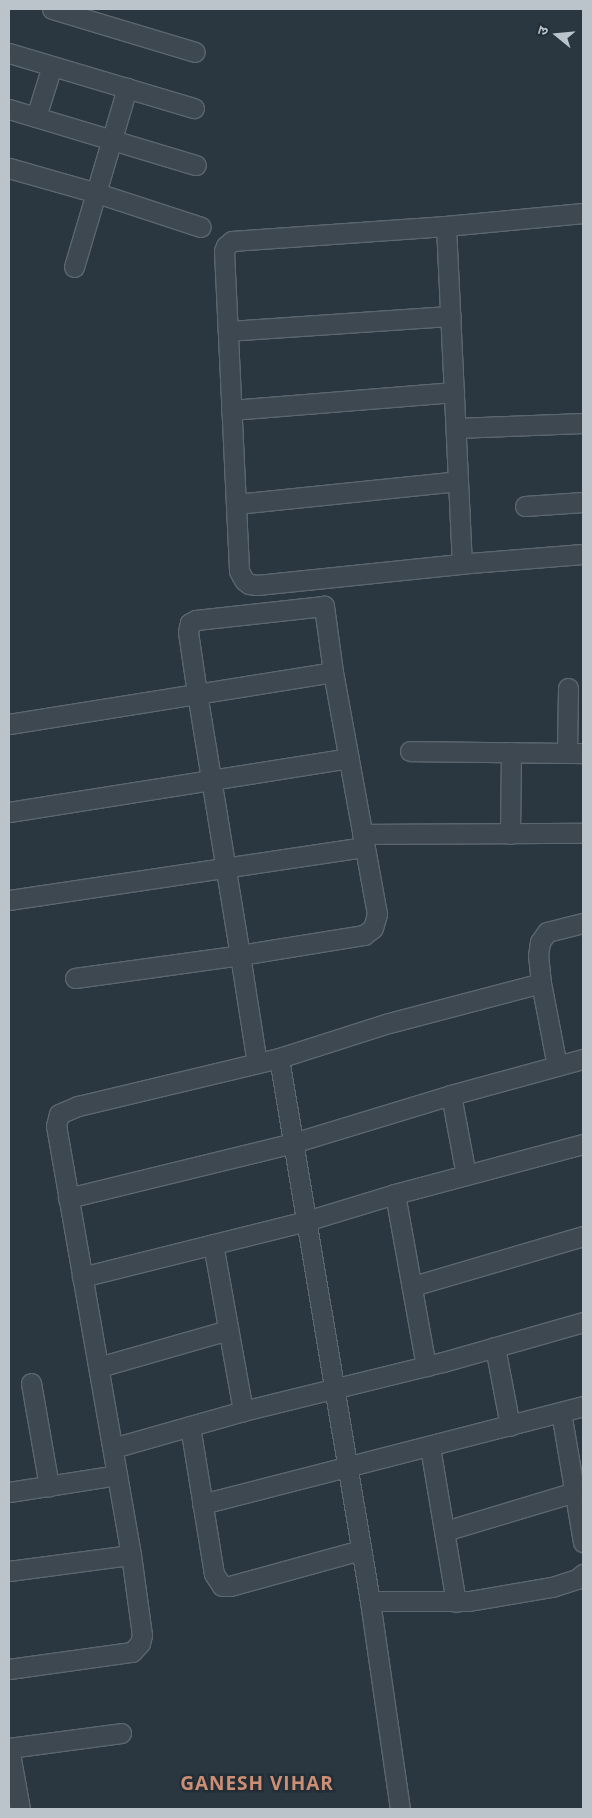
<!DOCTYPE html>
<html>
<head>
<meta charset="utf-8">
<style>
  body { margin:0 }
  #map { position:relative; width:592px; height:1818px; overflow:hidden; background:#2a3741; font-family:"Open Sans","Noto Sans Devanagari",sans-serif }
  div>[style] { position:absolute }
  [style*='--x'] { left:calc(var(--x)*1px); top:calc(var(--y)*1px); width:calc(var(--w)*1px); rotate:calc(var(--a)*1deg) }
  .roads { filter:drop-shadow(1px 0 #5c666e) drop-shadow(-1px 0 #5c666e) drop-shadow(0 1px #5c666e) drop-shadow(0 -1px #5c666e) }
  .minor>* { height:19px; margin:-9.5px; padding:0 9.5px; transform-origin:9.5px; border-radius:9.5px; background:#3e4851 }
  span { translate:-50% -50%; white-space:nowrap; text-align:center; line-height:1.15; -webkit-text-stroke:5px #232d36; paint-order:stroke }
  .district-label { font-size:19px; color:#cc8f75; font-weight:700; letter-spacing:1px }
  .frame { position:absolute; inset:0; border:10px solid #bbc3cb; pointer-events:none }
  .north { position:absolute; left:532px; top:10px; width:50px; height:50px; -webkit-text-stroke:4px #232d36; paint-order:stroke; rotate:287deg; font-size:14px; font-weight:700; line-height:20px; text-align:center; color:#bbc3cb }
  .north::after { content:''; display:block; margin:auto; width:18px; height:22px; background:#bbc3cb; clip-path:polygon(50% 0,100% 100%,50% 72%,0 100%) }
</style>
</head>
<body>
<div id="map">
  <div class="roads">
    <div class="minor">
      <div style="--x:52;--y:9;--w:149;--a:16.7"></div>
      <div style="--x:9;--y:53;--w:193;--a:16.6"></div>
      <div style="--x:9;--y:109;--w:195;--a:16.7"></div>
      <div style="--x:36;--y:117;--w:53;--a:-72.6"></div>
      <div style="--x:9;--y:168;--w:91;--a:15.9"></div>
      <div style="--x:97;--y:193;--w:109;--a:18.1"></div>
      <div style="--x:583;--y:213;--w:138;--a:174.6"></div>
      <div style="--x:446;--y:226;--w:215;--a:176"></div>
      <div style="--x:232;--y:241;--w:8;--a:140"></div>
      <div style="--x:226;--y:246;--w:5;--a:112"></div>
      <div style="--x:224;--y:251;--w:320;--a:87.3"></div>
      <div style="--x:239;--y:571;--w:10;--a:61"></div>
      <div style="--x:244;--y:580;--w:6;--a:39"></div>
      <div style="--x:249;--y:584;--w:8;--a:7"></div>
      <div style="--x:257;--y:585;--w:214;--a:-5.9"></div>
      <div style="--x:470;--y:563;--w:113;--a:-4.6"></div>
      <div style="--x:446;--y:226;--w:337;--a:87.3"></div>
      <div style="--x:74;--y:267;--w:187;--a:-73.5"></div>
      <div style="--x:228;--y:331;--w:223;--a:-3.9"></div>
      <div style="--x:231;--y:410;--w:224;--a:-4.6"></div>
      <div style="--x:456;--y:428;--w:127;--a:-2.3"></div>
      <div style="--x:236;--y:504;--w:223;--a:-5.9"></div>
      <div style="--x:525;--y:506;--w:58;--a:-3.9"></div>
      <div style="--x:9;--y:724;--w:328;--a:-9.1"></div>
      <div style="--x:410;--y:751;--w:173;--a:0.7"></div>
      <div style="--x:567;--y:753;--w:65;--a:-89.1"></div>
      <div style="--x:9;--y:812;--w:344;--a:-9"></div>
      <div style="--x:362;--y:834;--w:221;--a:-0.3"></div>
      <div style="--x:510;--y:834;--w:82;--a:-89.3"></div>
      <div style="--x:9;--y:900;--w:359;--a:-8.5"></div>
      <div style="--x:75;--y:978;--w:167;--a:-7.9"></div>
      <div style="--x:240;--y:955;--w:126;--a:-9.2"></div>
      <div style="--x:364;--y:935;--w:11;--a:-38"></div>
      <div style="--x:373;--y:928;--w:15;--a:-74"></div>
      <div style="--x:377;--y:914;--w:246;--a:-100.3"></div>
      <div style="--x:333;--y:672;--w:67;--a:-97.8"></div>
      <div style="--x:324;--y:606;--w:129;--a:173.8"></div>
      <div style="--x:196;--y:620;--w:7;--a:153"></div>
      <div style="--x:190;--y:623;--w:9;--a:103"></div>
      <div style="--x:188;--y:632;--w:62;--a:81.6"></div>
      <div style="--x:197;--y:693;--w:266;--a:80.7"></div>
      <div style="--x:240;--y:955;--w:109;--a:81.1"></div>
      <div style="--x:279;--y:1058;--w:551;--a:80.49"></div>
      <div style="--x:370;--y:1601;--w:210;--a:81.8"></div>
      <div style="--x:557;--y:1066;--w:85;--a:-100.9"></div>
      <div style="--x:541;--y:983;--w:27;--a:-96"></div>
      <div style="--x:538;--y:956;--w:14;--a:-82"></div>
      <div style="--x:540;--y:942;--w:12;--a:-55"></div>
      <div style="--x:547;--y:932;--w:37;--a:-14"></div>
      <div style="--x:451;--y:1095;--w:81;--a:79.4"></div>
      <div style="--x:395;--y:1194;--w:175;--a:79.8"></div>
      <div style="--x:68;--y:1198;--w:232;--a:-13.7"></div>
      <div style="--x:293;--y:1143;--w:165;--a:-16.9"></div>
      <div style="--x:451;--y:1095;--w:137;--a:-15.3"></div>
      <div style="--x:213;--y:1244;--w:170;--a:79.8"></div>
      <div style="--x:82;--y:1277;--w:231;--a:-14"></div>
      <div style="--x:306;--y:1221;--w:93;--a:-16.9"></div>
      <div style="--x:395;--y:1194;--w:195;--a:-14.9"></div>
      <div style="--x:413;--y:1286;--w:177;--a:-16.4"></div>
      <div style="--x:495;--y:1347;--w:80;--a:79.2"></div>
      <div style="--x:99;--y:1367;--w:134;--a:-16"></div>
      <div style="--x:31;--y:1383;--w:105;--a:80.1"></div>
      <div style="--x:561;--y:1412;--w:132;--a:80.4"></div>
      <div style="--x:190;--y:1426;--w:150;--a:80.8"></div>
      <div style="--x:214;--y:1574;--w:14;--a:56"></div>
      <div style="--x:222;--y:1586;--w:8;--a:0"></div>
      <div style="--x:230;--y:1586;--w:136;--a:-15.4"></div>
      <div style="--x:430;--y:1447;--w:157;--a:80.5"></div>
      <div style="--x:113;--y:1448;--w:135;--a:-15.9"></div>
      <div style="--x:243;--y:1411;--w:206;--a:-13.8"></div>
      <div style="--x:443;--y:1362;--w:146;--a:-15.9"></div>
      <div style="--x:9;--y:1492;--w:109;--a:-8.9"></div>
      <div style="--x:202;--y:1504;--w:393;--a:-14.4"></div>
      <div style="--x:445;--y:1531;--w:136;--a:-16.7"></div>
      <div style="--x:9;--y:1571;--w:123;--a:-7.5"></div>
      <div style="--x:370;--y:1601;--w:99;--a:0"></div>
      <div style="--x:469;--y:1601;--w:84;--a:-9.6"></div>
      <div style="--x:552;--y:1587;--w:26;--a:-18"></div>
      <div style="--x:577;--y:1579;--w:8;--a:-40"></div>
      <div style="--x:9;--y:1669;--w:124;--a:-7.9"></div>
      <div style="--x:132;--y:1652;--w:12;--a:-48"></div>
      <div style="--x:140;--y:1643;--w:8;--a:-76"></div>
      <div style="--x:142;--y:1635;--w:81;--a:-97.8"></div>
      <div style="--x:131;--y:1555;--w:436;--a:-99.9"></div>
      <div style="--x:56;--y:1126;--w:12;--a:-76"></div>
      <div style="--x:59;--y:1114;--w:21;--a:-23"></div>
      <div style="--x:78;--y:1106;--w:207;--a:-13.4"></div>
      <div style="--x:279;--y:1058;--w:115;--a:-17.7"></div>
      <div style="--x:389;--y:1023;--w:157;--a:-14.7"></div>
      <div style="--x:9;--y:1748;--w:113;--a:-7.6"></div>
      <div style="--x:9;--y:1748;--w:62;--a:79.8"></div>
    </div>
  </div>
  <div class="district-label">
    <span style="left:257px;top:1784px">GANESH VIHAR</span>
  </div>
  <div class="frame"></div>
  <div class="north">उ</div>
</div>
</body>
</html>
